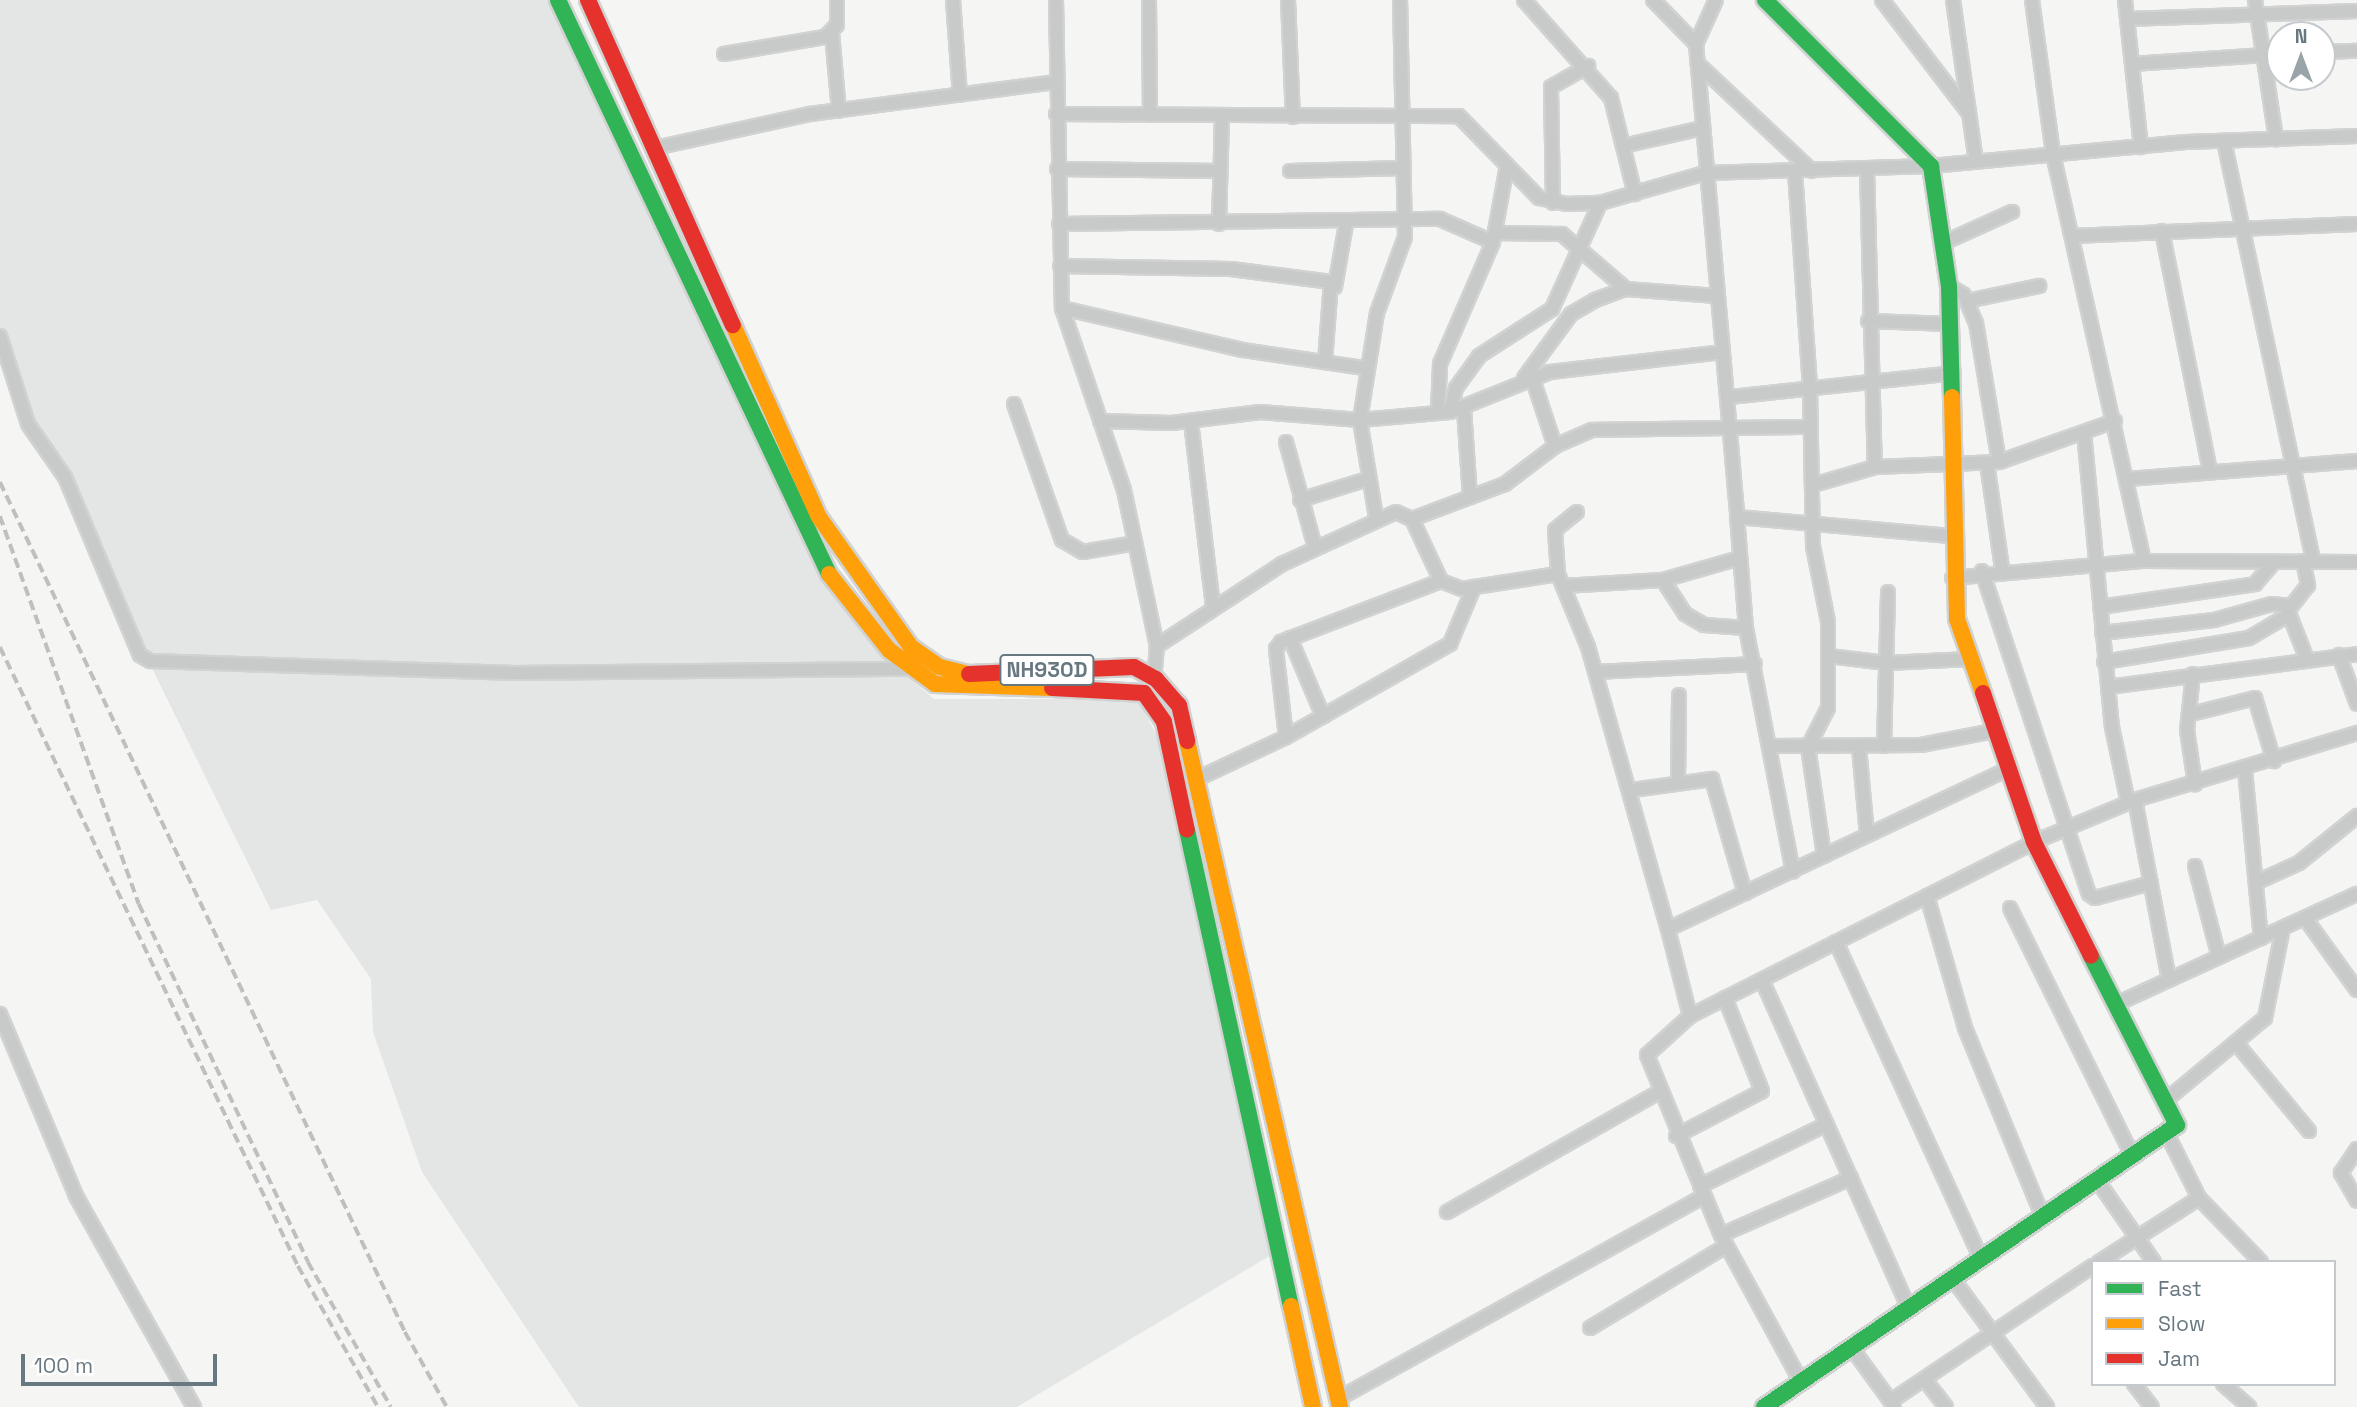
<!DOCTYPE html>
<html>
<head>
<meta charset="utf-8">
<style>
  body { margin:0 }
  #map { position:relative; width:2357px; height:1407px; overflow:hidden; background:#f5f5f4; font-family:"Space Grotesk",sans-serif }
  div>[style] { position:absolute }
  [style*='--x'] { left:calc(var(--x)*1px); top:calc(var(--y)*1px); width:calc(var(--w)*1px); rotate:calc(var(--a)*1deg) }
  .built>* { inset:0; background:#e4e5e5 }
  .roads { filter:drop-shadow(2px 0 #d1d2d2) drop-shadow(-2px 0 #d1d2d2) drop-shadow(0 2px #d1d2d2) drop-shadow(0 -2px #d1d2d2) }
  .street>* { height:12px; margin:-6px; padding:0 6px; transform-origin:6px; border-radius:6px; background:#c8caca }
  .fast>* { height:16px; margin:-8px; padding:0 8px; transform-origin:8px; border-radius:8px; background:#30b455 }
  .slow>* { height:16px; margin:-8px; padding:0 8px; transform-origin:8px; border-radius:8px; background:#ff9f0a }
  .jam>* { height:16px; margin:-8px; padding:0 8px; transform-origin:8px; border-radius:8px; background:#e5322d }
  .rail>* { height:3.5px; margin-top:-1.75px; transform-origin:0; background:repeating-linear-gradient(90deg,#bfbfc0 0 10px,transparent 0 15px) }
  span { translate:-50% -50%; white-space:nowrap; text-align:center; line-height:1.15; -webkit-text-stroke:7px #fff; paint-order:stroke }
  .shield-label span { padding:2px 5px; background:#fff; border:2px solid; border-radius:5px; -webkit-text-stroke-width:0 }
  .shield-label { font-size:21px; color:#687881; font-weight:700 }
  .legend { position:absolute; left:2091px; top:1260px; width:245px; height:126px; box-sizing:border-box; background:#fff; border:2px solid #c3c9cd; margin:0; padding:9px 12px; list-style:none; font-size:21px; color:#687881 }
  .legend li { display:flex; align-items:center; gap:14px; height:35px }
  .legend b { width:35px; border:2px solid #c3c9cd }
  .north { position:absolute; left:2266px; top:21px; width:70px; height:70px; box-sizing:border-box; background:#fff; border:2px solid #c3c9cd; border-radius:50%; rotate:0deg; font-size:19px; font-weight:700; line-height:28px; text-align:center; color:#687881 }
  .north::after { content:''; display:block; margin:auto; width:24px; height:32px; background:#99a4a9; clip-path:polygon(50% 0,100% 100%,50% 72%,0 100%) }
  .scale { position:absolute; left:21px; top:1354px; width:196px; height:32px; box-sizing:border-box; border:4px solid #687881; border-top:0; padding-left:9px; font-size:21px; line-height:24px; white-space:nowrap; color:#687881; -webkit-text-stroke:5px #fff; paint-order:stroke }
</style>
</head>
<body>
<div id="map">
  <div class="built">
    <div style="clip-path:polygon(0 0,557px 0,798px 524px,884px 657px,934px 699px,1138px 699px,1159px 740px,1276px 1252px,1017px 1407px,579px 1407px,422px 1172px,373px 1032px,371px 979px,317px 900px,271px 910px,15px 390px,0 343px)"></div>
  </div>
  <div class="roads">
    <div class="street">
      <div style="--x:953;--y:0;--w:95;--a:85.8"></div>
      <div style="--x:1056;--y:0;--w:308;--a:88.9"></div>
      <div style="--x:1062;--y:308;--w:192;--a:71.2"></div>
      <div style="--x:1124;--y:490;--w:159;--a:78.1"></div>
      <div style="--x:1157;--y:646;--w:35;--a:95"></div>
      <div style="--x:1149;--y:0;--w:115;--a:89.5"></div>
      <div style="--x:1288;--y:0;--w:117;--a:87.6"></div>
      <div style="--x:1524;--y:0;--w:131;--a:48.4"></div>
      <div style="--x:1611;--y:98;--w:99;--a:76"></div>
      <div style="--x:1653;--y:0;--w:62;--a:45.7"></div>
      <div style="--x:1696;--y:44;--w:475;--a:85"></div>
      <div style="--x:1882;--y:0;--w:141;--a:52.5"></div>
      <div style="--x:1953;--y:0;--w:163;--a:81.9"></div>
      <div style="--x:2032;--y:0;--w:155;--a:82.2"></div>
      <div style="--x:2053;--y:154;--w:417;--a:77.4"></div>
      <div style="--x:2125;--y:0;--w:148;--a:83.8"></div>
      <div style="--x:2255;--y:0;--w:141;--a:81.4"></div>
      <div style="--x:2127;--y:19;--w:230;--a:-2"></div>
      <div style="--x:832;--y:33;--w:78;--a:84.9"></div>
      <div style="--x:1696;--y:44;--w:48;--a:-65.6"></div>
      <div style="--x:2322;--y:52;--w:35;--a:-2"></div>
      <div style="--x:724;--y:54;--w:102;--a:-9.6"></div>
      <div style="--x:825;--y:37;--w:17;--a:-45"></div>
      <div style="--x:837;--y:25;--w:25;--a:-90"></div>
      <div style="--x:1698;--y:64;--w:156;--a:43.2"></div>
      <div style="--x:2132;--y:64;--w:148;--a:-3.9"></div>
      <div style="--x:1056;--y:114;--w:403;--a:0.3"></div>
      <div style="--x:1459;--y:116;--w:115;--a:45.7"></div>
      <div style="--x:1539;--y:198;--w:29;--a:12"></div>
      <div style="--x:1567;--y:204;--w:33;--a:-2"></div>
      <div style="--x:1600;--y:203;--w:109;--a:-15.9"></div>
      <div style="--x:1705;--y:173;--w:226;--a:-1.8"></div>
      <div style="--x:1931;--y:166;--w:256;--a:-5.4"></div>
      <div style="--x:2186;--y:142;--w:171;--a:-2"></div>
      <div style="--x:2224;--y:141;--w:429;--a:78"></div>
      <div style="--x:1623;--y:146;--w:81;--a:-12.8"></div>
      <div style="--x:655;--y:148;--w:159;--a:-12.4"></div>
      <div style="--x:810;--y:114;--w:247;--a:-7.4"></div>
      <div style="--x:1057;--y:169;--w:163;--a:0.7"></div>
      <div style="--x:1867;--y:169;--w:298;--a:88.5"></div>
      <div style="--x:1290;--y:171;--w:114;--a:-1.5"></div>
      <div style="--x:1795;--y:172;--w:218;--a:86"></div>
      <div style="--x:1810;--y:389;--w:157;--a:88.9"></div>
      <div style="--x:1813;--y:546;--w:77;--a:78.8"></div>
      <div style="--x:1828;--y:622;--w:86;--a:90"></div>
      <div style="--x:1828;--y:708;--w:44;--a:117.1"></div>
      <div style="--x:1808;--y:747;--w:110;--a:81.6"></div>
      <div style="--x:1553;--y:203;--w:116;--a:-91"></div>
      <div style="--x:1551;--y:87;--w:43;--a:-29.6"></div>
      <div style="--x:1059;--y:224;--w:381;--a:-0.8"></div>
      <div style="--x:1440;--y:219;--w:58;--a:23.5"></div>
      <div style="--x:1219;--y:224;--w:108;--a:-88.4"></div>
      <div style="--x:2162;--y:231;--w:245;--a:78.7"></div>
      <div style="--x:1495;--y:233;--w:67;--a:0.9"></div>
      <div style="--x:1562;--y:234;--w:84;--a:40.7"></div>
      <div style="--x:2072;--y:236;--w:285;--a:-2.4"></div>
      <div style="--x:1943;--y:243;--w:76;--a:-24.2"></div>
      <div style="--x:1060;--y:266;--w:171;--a:1"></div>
      <div style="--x:1231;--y:269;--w:101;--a:7.4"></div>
      <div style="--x:1331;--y:282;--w:80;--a:94.3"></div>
      <div style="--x:1949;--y:286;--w:17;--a:31"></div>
      <div style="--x:1964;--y:295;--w:30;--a:67"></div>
      <div style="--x:1976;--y:323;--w:141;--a:80.6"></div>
      <div style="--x:1335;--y:287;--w:64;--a:-80.1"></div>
      <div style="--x:1967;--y:301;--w:74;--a:-11.8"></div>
      <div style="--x:1062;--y:308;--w:186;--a:13.1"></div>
      <div style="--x:1243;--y:350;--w:122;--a:8.5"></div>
      <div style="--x:1868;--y:321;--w:83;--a:2.1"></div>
      <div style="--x:0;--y:336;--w:92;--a:72.3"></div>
      <div style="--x:28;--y:424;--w:65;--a:55.1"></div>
      <div style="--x:65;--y:477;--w:193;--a:67.2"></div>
      <div style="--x:140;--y:655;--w:12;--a:31"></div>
      <div style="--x:150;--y:661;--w:365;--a:1.9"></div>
      <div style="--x:515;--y:673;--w:395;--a:-0.6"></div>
      <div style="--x:1532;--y:377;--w:73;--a:71.6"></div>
      <div style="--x:1524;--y:378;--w:79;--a:-53.7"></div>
      <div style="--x:1571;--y:314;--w:28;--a:-30"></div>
      <div style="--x:1595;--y:300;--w:33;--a:-20"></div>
      <div style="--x:1626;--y:289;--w:91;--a:4.4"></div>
      <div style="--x:1730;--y:397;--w:225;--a:-6.1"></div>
      <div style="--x:1014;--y:404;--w:144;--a:70.6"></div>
      <div style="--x:1062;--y:540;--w:24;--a:30"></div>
      <div style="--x:1083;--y:552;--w:53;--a:-9.8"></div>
      <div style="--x:1464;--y:409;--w:88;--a:86.1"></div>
      <div style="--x:1438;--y:412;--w:48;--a:-87.6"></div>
      <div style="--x:1440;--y:364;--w:133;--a:-66.5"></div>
      <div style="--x:1493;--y:242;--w:72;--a:-79.6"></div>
      <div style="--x:1450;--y:412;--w:25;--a:-76"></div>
      <div style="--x:1456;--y:388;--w:39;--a:-54"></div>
      <div style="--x:1479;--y:356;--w:87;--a:-32.8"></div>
      <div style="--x:1552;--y:309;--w:116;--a:-65.6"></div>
      <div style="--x:1100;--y:421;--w:72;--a:1.6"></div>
      <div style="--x:1172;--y:423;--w:89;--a:-7.1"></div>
      <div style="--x:1260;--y:412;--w:100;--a:4.6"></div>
      <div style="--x:1360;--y:420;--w:90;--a:-5.1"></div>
      <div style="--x:1450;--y:412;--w:108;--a:-21.8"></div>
      <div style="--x:1550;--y:372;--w:173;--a:-6.6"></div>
      <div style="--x:1191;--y:422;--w:186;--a:83.2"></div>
      <div style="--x:2084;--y:432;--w:296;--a:84.6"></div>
      <div style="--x:2112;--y:727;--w:78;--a:78.1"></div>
      <div style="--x:1286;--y:442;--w:109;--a:74.6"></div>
      <div style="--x:1987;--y:463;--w:107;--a:81.9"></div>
      <div style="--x:2127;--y:479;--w:231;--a:-4.5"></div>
      <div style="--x:1813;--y:485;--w:65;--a:-16.2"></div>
      <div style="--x:1875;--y:467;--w:124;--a:-2.3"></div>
      <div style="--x:1999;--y:462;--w:123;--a:-19.5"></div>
      <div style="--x:1300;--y:500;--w:71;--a:-17.2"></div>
      <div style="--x:1577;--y:512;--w:28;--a:141"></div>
      <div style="--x:1555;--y:530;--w:44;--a:86.1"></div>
      <div style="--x:1558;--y:574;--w:79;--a:67.7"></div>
      <div style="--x:1588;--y:647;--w:293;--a:74.2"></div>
      <div style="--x:1668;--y:929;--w:376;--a:-25.2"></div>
      <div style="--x:1376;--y:517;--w:98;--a:-99.4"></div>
      <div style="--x:1360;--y:420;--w:108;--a:-81"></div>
      <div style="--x:1377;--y:313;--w:81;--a:-69.8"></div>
      <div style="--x:1405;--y:237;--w:237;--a:-91.2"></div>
      <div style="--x:1412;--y:519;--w:99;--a:-20.6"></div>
      <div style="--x:1505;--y:484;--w:63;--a:-37.2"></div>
      <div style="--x:1555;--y:446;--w:40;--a:-23.4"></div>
      <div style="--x:1592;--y:430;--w:219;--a:-0.8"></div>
      <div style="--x:2303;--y:561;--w:25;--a:78"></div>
      <div style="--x:2308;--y:585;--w:33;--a:128"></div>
      <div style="--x:2288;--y:611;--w:49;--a:68.6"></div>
      <div style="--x:1982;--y:571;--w:340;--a:71.7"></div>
      <div style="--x:2089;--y:894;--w:7;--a:34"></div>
      <div style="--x:2095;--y:898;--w:58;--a:-15"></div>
      <div style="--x:1952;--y:578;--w:193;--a:-5.1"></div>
      <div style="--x:2144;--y:561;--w:213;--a:0.3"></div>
      <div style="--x:1663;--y:580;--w:80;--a:-15.9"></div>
      <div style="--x:1563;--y:586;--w:100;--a:-3.4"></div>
      <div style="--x:1663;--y:580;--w:40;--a:57.1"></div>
      <div style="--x:1685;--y:614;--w:22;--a:30"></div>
      <div style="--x:1704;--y:625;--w:42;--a:4.1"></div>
      <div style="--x:1746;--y:628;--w:111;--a:-94.6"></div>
      <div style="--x:1737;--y:517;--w:214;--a:5.1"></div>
      <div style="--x:2100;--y:607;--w:157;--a:-8.4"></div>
      <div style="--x:2255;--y:584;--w:29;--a:-49"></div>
      <div style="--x:1746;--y:628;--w:248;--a:79.1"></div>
      <div style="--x:2102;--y:633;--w:113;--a:-6.6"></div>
      <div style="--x:2214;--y:620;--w:60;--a:-15.4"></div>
      <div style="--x:2272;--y:604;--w:18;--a:6"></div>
      <div style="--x:1290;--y:638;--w:85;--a:67.1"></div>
      <div style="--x:1157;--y:646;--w:149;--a:-33.3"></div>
      <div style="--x:1282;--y:564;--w:125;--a:-24.5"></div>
      <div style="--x:1396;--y:512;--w:17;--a:24"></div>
      <div style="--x:1412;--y:519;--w:68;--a:64.9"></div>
      <div style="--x:1441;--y:581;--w:22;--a:21"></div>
      <div style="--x:1462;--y:589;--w:97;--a:-8.9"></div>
      <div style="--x:2339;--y:655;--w:52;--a:69.8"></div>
      <div style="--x:1829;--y:656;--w:58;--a:6.9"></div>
      <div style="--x:1887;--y:663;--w:83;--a:-2.8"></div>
      <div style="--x:2104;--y:662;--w:147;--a:-9.4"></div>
      <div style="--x:2249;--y:638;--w:45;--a:-30.5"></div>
      <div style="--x:1596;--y:672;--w:159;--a:-2.9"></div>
      <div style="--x:2193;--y:674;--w:56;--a:96.1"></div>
      <div style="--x:2187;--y:730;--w:55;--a:81.6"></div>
      <div style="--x:2108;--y:687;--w:251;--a:-7.5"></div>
      <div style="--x:2191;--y:714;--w:66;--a:-14"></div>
      <div style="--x:2255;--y:698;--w:66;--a:73.2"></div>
      <div style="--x:1286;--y:737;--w:189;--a:-29.6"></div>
      <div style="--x:1450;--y:644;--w:62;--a:-67.2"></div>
      <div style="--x:1771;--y:746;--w:150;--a:-0.4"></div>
      <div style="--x:1921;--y:745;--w:74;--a:-10.9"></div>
      <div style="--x:1884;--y:746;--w:154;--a:-88.5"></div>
      <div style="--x:1859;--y:747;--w:88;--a:84.8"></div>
      <div style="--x:2245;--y:770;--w:169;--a:84.6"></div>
      <div style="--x:1199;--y:778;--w:96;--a:-25.2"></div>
      <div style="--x:1286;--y:737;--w:89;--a:-96.5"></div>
      <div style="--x:1276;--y:649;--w:9;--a:-54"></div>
      <div style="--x:1281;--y:642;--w:171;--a:-20.9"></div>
      <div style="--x:1678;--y:781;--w:86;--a:-89.3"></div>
      <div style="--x:1632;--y:790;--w:81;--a:-7.8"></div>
      <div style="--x:1712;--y:779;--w:119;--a:73.9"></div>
      <div style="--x:2135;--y:800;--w:183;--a:79.3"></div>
      <div style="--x:2195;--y:866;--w:94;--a:75.2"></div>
      <div style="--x:2257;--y:882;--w:46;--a:-24.3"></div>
      <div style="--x:2299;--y:863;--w:75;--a:-39"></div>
      <div style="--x:1927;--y:896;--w:137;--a:73.9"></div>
      <div style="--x:1965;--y:1028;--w:204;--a:67.6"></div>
      <div style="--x:2010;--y:908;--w:275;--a:63.7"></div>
      <div style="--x:2305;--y:918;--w:89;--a:54.2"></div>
      <div style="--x:1668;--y:929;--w:90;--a:75.8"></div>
      <div style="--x:1690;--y:1016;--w:386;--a:-26.8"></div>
      <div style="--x:2034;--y:842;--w:109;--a:-22.6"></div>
      <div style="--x:2135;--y:800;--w:232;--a:-16.8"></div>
      <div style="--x:1836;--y:942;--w:349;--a:65.4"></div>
      <div style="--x:1762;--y:980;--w:359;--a:65.9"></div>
      <div style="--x:2114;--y:1005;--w:267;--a:-24.6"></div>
      <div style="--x:0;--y:1014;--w:197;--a:67.3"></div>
      <div style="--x:76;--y:1196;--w:242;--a:60.8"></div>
      <div style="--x:1690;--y:1016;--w:58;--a:137.8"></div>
      <div style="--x:1647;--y:1055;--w:195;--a:67.7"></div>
      <div style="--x:1721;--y:1235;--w:165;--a:61.4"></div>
      <div style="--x:2237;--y:1044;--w:113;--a:50.4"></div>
      <div style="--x:2165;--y:1101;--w:130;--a:-39.7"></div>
      <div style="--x:2265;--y:1018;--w:92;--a:-78.7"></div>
      <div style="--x:2166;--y:1132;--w:74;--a:63.4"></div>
      <div style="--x:2199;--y:1198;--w:89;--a:45.9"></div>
      <div style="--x:1676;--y:1136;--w:97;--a:-27.6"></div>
      <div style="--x:1762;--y:1091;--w:100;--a:-111.7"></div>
      <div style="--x:2357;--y:1149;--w:29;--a:124"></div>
      <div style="--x:2341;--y:1173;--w:32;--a:60"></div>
      <div style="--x:2097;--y:1180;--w:100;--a:55.2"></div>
      <div style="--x:1700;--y:1186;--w:141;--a:-26"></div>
      <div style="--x:1447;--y:1212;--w:244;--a:-29.5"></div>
      <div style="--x:1721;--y:1235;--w:142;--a:-23.7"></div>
      <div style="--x:2099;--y:1262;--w:119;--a:-32.6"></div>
      <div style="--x:1953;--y:1279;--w:159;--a:53.7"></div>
      <div style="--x:1590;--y:1328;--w:159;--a:-31.1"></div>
      <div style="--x:1851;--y:1347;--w:73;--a:53.9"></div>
      <div style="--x:1925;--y:1380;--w:34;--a:52"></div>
      <div style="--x:2134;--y:1384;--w:29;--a:52"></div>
      <div style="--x:2223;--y:1384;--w:35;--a:41"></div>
      <div style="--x:1338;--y:1399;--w:417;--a:-29"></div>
      <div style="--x:1891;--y:1401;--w:243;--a:-33.8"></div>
    </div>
    <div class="fast">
      <div style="--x:558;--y:0;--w:635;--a:64.73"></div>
      <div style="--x:1765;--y:0;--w:235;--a:45"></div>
      <div style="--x:1931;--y:166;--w:121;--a:81.5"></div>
      <div style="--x:1949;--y:286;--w:111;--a:88.5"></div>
      <div style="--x:1187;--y:830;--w:487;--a:77.7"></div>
      <div style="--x:1764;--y:1407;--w:500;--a:-34.33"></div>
      <div style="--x:2177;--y:1125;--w:190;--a:-117"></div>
    </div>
    <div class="slow">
      <div style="--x:733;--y:325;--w:210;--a:65.9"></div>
      <div style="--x:819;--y:517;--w:159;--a:54.7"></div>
      <div style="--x:911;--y:647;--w:35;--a:35"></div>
      <div style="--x:940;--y:667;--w:30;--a:14"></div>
      <div style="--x:1952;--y:397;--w:222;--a:88.7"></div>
      <div style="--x:1957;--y:619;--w:78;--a:70.6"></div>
      <div style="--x:829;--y:574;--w:97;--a:51.7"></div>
      <div style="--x:889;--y:650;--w:57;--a:36.5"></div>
      <div style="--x:935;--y:684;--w:117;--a:2"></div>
      <div style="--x:1187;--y:741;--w:683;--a:77.06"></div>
      <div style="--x:1291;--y:1306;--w:103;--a:77.7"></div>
    </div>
    <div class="jam">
      <div style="--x:588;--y:0;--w:356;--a:66"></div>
      <div style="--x:969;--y:674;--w:165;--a:-2.4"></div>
      <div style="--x:1134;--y:667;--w:25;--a:29"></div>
      <div style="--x:1156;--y:679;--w:35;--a:49"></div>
      <div style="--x:1179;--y:705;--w:37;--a:77"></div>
      <div style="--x:1052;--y:688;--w:92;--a:3.1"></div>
      <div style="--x:1144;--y:693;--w:35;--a:55"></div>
      <div style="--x:1164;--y:722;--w:110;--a:78"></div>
      <div style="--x:1983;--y:693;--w:157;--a:71.1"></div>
      <div style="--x:2034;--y:842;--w:127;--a:63.4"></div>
    </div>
  </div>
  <div class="rail">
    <div style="--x:0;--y:482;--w:942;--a:64.52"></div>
    <div style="--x:405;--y:1332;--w:86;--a:60.8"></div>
    <div style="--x:0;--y:516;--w:412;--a:70.3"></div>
    <div style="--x:139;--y:904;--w:396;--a:64.7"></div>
    <div style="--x:308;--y:1262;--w:167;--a:60.2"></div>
    <div style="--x:0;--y:647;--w:687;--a:64.29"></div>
    <div style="--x:298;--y:1266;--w:162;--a:60.4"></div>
  </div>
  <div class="shield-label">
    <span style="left:1047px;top:670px">NH930D</span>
  </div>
  <ul class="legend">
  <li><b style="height:9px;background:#30b455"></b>Fast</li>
  <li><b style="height:9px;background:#ff9f0a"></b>Slow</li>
  <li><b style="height:9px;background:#e5322d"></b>Jam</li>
  </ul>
  <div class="north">N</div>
  <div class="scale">100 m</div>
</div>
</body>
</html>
